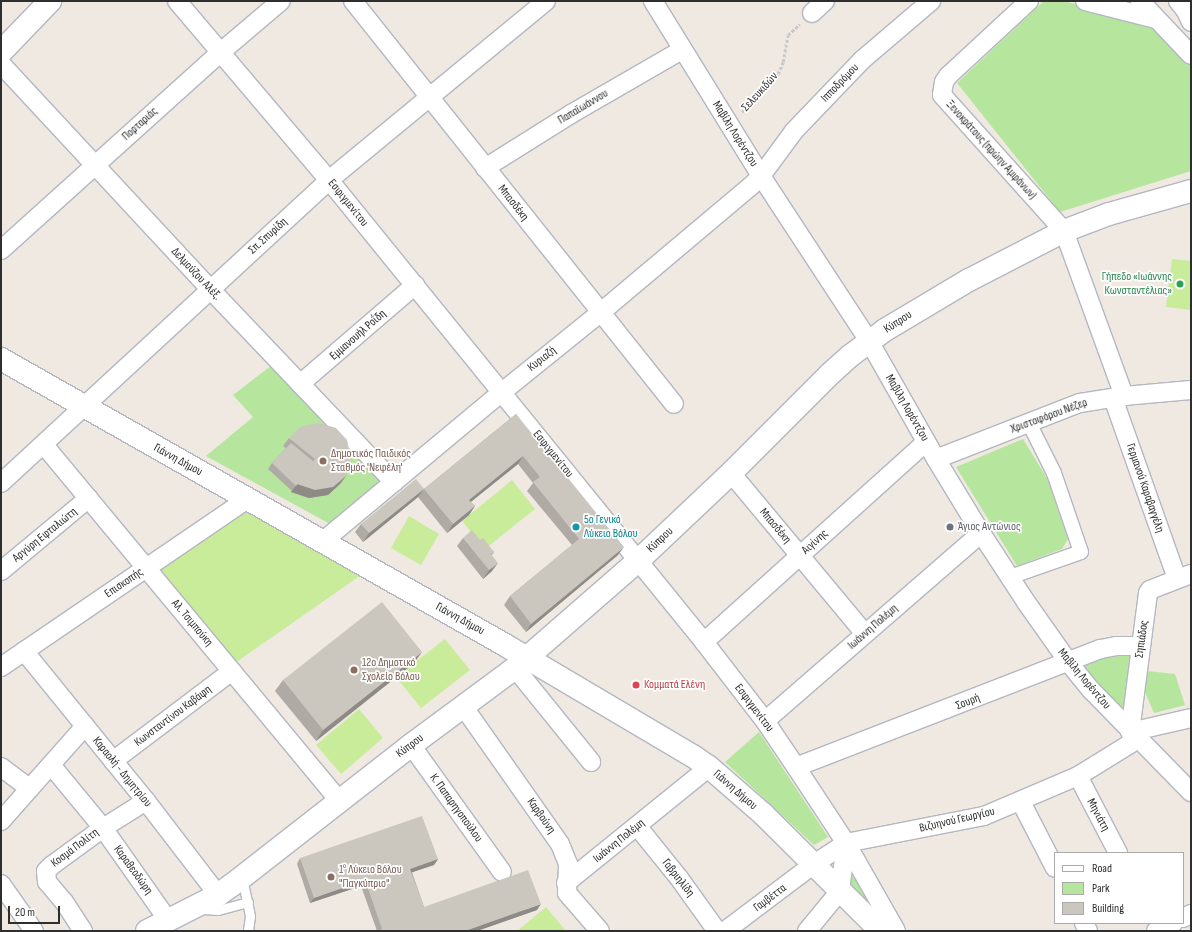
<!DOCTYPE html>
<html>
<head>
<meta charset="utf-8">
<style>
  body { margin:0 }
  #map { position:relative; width:1192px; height:932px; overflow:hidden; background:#efe9e1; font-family:"Sofia Sans Condensed",sans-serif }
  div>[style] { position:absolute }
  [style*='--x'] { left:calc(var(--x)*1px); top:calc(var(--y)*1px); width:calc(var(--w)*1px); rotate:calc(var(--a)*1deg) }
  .green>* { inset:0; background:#b6e59e }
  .pitch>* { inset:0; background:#c9ec9a }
  .path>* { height:2.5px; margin-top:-1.25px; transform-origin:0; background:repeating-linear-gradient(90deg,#c9c9c9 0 3px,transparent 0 5px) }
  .roads { filter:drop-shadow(1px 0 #b4b7c1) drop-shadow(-1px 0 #b4b7c1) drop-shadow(0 1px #b4b7c1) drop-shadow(0 -1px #b4b7c1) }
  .service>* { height:9px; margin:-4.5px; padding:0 4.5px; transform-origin:4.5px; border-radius:4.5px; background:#fff }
  .pedestrian>* { height:14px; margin:-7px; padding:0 7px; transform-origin:7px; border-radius:7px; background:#fff }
  .minor>* { height:18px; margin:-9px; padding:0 9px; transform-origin:9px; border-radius:9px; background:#fff }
  .tertiary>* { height:22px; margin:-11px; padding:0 11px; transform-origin:11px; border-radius:11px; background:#fff }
  .wall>* { inset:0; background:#afaba4 }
  .shaded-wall>* { inset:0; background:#8e8b86 }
  .building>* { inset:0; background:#cbc7bf }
  .dots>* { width:11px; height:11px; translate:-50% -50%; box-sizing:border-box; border:2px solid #fff; border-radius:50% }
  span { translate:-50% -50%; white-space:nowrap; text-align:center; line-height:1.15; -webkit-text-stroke:3.5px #fff; paint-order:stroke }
  .street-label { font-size:12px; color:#2e2e2e }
  .leisure-label { font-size:12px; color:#27864d }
  .right { translate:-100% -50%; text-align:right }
  .education-label { font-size:12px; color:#785e54 }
  .left { translate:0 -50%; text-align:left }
  .culture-label { font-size:12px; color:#0d838f }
  .worship-label { font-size:12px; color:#5b616d }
  .health-label { font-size:12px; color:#be3a42 }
  .frame { position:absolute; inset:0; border:2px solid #2e2e2e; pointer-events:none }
  .legend { position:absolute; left:1054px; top:852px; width:130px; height:72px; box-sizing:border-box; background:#fff; border:1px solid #ababab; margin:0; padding:5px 7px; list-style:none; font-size:12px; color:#2e2e2e }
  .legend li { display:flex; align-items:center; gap:8px; height:20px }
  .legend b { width:20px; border:1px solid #ababab }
  .scale { position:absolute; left:8px; top:906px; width:52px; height:18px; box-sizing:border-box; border:2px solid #2e2e2e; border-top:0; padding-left:5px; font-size:12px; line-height:14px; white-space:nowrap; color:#2e2e2e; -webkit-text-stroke:3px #fff; paint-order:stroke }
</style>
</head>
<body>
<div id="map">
  <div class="green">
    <div style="clip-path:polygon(1044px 1px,1063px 1px,1154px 23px,1191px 64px,1191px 171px,1060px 212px,957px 83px)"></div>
    <div style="clip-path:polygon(272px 365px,382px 480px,330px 524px,206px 456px,253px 417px,233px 395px)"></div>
    <div style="clip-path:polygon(1023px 439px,1048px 480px,1068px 539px,1062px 549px,1017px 566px,956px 467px)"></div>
    <div style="clip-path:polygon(1128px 653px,1133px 659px,1125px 705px,1121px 708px,1084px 667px,1084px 661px,1095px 657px)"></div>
    <div style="clip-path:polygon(1147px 671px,1175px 674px,1185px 705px,1154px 713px,1144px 690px)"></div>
    <div style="clip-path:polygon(759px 732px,828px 837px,814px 845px,725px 762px)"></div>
    <div style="clip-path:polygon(850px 868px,870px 906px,848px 887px)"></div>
  </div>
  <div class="pitch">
    <div style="clip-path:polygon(1172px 259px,1191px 261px,1191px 310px,1166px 307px)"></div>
    <div style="clip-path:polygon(512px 480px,535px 509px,485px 549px,462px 521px)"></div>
    <div style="clip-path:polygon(246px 508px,364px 573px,235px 663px,155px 569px)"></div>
    <div style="clip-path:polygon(409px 516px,439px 534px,421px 565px,391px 548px)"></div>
    <div style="clip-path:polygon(445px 639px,470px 670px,421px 708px,396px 677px)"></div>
    <div style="clip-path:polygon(359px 709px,383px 738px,341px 774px,316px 745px)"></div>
    <div style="clip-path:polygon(546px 907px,566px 931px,517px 931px)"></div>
  </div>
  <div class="path">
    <div style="--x:742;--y:112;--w:52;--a:-46.5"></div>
    <div style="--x:778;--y:74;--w:13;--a:-67"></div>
    <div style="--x:783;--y:62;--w:27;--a:-80"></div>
    <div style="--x:788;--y:35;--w:16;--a:-43"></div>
  </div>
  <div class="roads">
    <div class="service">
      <div style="--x:242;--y:878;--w:39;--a:78"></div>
      <div style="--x:250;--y:916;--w:15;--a:98"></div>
      <div style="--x:203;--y:909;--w:15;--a:4"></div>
      <div style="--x:218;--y:910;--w:31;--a:-15"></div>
    </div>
    <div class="pedestrian">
      <div style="--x:1010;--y:577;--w:75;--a:-19.4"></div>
      <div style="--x:1081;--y:552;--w:83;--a:-108.9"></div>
      <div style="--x:1054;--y:473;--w:56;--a:-116.6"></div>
    </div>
    <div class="minor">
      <div style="--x:177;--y:1;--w:235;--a:49.7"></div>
      <div style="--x:329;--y:180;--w:595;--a:50.93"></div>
      <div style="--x:704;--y:642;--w:100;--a:52.3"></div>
      <div style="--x:765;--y:721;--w:55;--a:56"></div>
      <div style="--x:796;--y:767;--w:91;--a:56.7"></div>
      <div style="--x:846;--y:843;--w:101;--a:60.4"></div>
      <div style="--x:353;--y:1;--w:515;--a:51.46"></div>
      <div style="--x:653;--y:1;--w:206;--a:58.3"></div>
      <div style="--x:761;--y:176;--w:197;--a:56.8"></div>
      <div style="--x:869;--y:341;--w:136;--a:60.4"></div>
      <div style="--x:936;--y:459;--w:87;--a:58.7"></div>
      <div style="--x:981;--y:533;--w:82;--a:56.9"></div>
      <div style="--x:1026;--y:602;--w:75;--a:54.8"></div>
      <div style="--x:1069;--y:663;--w:35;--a:51"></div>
      <div style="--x:1091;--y:690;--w:143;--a:45.6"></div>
      <div style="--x:1029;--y:1;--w:110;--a:137.2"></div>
      <div style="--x:948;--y:76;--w:7;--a:124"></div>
      <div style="--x:944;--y:82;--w:13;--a:99"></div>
      <div style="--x:942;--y:95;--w:183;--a:48.1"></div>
      <div style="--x:1064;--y:231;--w:176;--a:70"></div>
      <div style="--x:1085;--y:1;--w:73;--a:14.2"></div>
      <div style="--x:1140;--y:1;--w:74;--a:46.6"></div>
      <div style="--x:1178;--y:1;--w:13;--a:51"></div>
      <div style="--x:1186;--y:11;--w:12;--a:66"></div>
      <div style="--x:812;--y:13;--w:18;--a:-43"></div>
      <div style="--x:1;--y:64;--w:307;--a:47.1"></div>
      <div style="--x:210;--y:289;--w:267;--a:46.4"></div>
      <div style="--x:485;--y:168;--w:102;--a:-32.1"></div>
      <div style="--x:571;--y:114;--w:128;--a:-30"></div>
      <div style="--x:1;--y:250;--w:297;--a:-42"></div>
      <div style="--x:222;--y:51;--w:77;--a:-40.3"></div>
      <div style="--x:300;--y:384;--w:152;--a:-40.7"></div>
      <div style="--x:1113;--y:398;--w:192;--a:70.5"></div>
      <div style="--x:44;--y:445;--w:463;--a:50.3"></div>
      <div style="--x:936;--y:459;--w:155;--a:-21.3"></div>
      <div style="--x:1080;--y:403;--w:45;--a:-9"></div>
      <div style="--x:1124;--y:396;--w:67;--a:-5.1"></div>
      <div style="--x:731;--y:473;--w:209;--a:50.2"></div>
      <div style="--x:1;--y:483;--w:447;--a:-42.7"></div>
      <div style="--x:329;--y:180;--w:281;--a:-39.5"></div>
      <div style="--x:322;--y:542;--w:234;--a:-39.8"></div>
      <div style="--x:502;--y:392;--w:126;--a:-38.9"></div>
      <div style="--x:600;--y:313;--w:197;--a:-40.1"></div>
      <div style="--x:751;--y:186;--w:14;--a:-45"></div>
      <div style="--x:761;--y:176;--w:56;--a:-53.7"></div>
      <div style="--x:794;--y:131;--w:98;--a:-46.2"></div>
      <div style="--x:862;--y:60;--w:91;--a:-40.5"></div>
      <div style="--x:1;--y:571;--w:114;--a:-39.7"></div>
      <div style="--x:1191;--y:574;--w:44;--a:158.7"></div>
      <div style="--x:1150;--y:590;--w:4;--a:124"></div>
      <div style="--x:1148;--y:593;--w:140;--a:97.4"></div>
      <div style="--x:1130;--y:732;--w:63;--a:-12.9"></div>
      <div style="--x:704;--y:642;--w:299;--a:-42"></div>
      <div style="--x:24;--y:651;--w:193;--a:50.9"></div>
      <div style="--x:146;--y:801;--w:118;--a:52.5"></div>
      <div style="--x:1;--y:667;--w:298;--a:-34.3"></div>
      <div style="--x:515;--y:668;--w:121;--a:51"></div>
      <div style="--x:463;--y:706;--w:169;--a:54.9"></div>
      <div style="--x:560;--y:844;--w:22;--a:68"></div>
      <div style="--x:568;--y:864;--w:29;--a:92"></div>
      <div style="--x:567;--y:893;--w:50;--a:49"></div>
      <div style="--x:765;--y:721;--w:286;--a:-41"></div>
      <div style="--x:411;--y:745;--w:156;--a:54.4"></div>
      <div style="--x:113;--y:761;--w:149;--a:-37.1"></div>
      <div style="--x:51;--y:765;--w:82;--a:50.5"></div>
      <div style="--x:103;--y:828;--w:113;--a:54.8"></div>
      <div style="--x:1;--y:767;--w:36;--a:37"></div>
      <div style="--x:796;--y:767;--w:327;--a:-21.2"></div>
      <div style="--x:1101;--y:649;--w:15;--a:-11"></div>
      <div style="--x:1116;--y:646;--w:24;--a:0"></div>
      <div style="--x:1078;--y:776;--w:87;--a:62.5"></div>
      <div style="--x:1021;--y:802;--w:74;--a:62.7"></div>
      <div style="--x:1;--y:821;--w:127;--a:-48.5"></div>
      <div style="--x:637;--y:826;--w:67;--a:51.1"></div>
      <div style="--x:679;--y:878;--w:65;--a:54.4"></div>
      <div style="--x:566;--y:883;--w:184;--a:-39"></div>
      <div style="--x:1;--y:884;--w:57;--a:54.9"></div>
      <div style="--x:1183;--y:918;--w:9;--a:-27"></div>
      <div style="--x:1084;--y:923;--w:9;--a:63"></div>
      <div style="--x:83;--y:931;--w:35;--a:-123"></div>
      <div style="--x:64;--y:902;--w:26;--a:-130"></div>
      <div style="--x:47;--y:882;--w:11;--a:-95"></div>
      <div style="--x:46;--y:871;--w:7;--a:-45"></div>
      <div style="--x:51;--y:866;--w:64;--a:-36.2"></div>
      <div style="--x:103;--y:828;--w:51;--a:-32.1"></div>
      <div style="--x:725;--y:931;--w:111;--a:-37"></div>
      <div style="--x:814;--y:864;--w:38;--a:-33"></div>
      <div style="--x:846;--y:843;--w:141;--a:-11.1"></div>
      <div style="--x:984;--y:816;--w:102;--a:-23.1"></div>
      <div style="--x:1078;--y:776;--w:70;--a:-31.7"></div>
      <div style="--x:807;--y:931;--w:52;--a:-50.5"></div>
      <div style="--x:840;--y:891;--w:48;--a:-82.9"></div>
      <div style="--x:1156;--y:931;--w:19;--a:-25"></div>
    </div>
    <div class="tertiary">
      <div style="--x:1;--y:52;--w:71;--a:-46.1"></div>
      <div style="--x:1;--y:359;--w:579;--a:29.57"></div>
      <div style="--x:505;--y:645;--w:218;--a:30.6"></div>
      <div style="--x:693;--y:756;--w:19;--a:35"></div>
      <div style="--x:709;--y:767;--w:72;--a:41"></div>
      <div style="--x:763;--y:814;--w:166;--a:44.8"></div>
      <div style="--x:147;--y:931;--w:80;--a:-26.9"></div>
      <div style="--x:218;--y:895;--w:17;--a:-36"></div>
      <div style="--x:232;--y:885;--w:227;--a:-38"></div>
      <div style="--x:411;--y:745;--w:129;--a:-36.5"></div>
      <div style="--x:515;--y:668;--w:164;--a:-41.1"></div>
      <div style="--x:639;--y:560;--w:127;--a:-43.4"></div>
      <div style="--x:731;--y:473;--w:140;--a:-45"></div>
      <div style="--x:830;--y:374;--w:27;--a:-42"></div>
      <div style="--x:850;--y:356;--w:44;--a:-36.6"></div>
      <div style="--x:885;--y:330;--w:98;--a:-30.8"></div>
      <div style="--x:969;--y:280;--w:107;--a:-27.3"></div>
      <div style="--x:1064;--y:231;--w:48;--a:-20.7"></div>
      <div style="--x:1109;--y:214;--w:85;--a:-15.7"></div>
    </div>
  </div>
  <div class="wall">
    <div style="clip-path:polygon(516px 414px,618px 555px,526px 632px,504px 605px,510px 596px,572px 545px,527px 491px,533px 483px,518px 464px,471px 502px,475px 506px,469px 515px,447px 533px,418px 497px,363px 542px,355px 532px,361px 524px,424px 489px)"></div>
    <div style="clip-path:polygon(289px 438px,346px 476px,340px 484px,328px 495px,309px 498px,291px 492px,293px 490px,292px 491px,268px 469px,272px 463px,286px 448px,283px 446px)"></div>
    <div style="clip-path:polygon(463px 538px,480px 540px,494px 552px,492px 555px,492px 571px,483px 579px,457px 546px)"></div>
    <div style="clip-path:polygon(414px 663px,316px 741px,275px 691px,283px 680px)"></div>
    <div style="clip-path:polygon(300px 858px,438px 859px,434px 865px,412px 872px,424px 907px,537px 910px,477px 931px,377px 931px,361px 886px,310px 903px,297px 864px)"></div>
  </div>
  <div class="shaded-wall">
    <div style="clip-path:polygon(523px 456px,518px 464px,463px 508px,469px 500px)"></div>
    <div style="clip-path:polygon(314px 462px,346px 476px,340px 484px,328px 495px,309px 498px,291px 492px)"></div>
    <div style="clip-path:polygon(424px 489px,418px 497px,363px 542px,369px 533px)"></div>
    <div style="clip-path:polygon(475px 506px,469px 515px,447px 533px,453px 524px)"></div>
    <div style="clip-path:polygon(624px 547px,618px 555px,526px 632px,531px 624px)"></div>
    <div style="clip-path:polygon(498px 563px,492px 571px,483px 579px,489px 570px)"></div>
    <div style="clip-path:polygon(422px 652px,414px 663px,316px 741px,323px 730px)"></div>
    <div style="clip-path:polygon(438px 859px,434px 865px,407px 874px,410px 869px)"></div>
    <div style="clip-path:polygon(365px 880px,361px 886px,310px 903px,314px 898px)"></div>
    <div style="clip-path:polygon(541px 904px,537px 910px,477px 931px,465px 931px)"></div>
  </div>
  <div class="building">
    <div style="clip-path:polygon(516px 414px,624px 547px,531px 624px,510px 596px,579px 539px,533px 482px,540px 477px,523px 456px,469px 500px,475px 506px,453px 524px,424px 489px,369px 533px,361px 524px,416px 479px,424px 489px)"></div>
    <div style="clip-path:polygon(319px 423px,336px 428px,347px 440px,351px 458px,346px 476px,333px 487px,315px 490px,297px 484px,315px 459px,289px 438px,300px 427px)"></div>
    <div style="clip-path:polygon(291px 443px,314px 462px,296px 486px,272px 463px)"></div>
    <div style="clip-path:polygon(472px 530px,480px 540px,483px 538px,494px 552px,491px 554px,498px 563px,489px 570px,463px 538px)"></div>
    <div style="clip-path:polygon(382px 602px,422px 652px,323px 730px,283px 680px)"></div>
    <div style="clip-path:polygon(422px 816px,438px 859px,410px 869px,424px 907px,528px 870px,541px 904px,465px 931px,377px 931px,382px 929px,365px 880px,314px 898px,300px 858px)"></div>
  </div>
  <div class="dots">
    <div style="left:1180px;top:284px;background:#2e9e5b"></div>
    <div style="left:323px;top:461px;background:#8d6e63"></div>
    <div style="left:576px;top:527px;background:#0f9aa8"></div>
    <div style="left:950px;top:527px;background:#6b7280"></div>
    <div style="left:354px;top:670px;background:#8d6e63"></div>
    <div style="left:636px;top:685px;background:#e0444e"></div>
    <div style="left:331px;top:877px;background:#8d6e63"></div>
  </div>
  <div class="street-label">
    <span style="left:840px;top:83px;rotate:-46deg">Ιπποδρόμου</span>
    <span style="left:760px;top:92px;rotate:-48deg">Σελευκιδών</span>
    <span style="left:583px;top:107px;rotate:-31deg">Παπαϊωάννου</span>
    <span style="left:140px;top:124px;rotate:-42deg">Πορταριάς</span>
    <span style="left:735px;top:134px;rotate:58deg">Μαβίλη Λορέντζου</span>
    <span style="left:991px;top:150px;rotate:48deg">Ξενοκράτους (πρώην Αμφάνων)</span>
    <span style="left:348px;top:203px;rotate:51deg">Εσφιγμενίτου</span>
    <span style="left:513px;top:203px;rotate:52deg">Μπασδέκη</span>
    <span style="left:268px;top:236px;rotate:-42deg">Σπ. Σπυρίδη</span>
    <span style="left:196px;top:274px;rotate:47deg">Δελμούζου Αλέξ.</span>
    <span style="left:898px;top:322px;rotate:-33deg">Κύπρου</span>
    <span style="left:358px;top:335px;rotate:-41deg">Εμμανουήλ Ροΐδη</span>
    <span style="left:542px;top:359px;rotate:-38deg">Κυριαζή</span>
    <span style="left:907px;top:408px;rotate:60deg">Μαβίλη Λορέντζου</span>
    <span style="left:1049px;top:416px;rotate:-20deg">Χριστοφόρου Νέζερ</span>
    <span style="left:553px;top:454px;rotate:51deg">Εσφιγμενίτου</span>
    <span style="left:178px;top:460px;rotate:29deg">Γιάννη Δήμου</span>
    <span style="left:1145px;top:488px;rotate:71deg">Γερμανού Καραβαγγέλη</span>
    <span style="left:775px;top:526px;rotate:50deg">Μπασδέκη</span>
    <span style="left:45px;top:535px;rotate:-39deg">Αργύρη Εφταλιώτη</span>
    <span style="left:660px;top:540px;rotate:-43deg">Κύπρου</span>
    <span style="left:815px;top:542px;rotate:-42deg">Αιγίνης</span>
    <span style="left:124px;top:583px;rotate:-34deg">Επισκοπής</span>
    <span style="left:460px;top:619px;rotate:29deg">Γιάννη Δήμου</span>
    <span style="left:192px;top:623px;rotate:50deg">Αλ. Τσιμπούκη</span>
    <span style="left:873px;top:627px;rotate:-41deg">Ιωάννη Πολέμη</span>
    <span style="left:1142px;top:639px;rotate:-82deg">Σηπιάδος</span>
    <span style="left:1084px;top:679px;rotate:50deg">Μαβίλη Λορέντζου</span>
    <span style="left:968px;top:702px;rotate:-21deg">Σουρή</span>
    <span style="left:754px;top:708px;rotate:53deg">Εσφιγμενίτου</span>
    <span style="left:173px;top:716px;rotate:-37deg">Κωνσταντίνου Καβάφη</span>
    <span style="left:410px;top:746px;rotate:-37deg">Κύπρου</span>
    <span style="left:122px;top:772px;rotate:51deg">Καραολή - Δημητρίου</span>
    <span style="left:735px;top:790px;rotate:41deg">Γιάννη Δήμου</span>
    <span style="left:456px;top:808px;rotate:54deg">Κ. Παπαρηγοπούλου</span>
    <span style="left:1098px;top:815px;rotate:62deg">Μηνιάτη</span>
    <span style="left:541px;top:816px;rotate:55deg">Καρβούνη</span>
    <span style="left:957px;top:820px;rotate:-13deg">Βιζυηνού Γεωργίου</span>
    <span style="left:619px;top:841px;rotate:-39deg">Ιωάννη Πολέμη</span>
    <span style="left:75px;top:848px;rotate:-37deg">Κοσμά Πολίτη</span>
    <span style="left:133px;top:870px;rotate:54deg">Καραθεοδώρη</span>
    <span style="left:678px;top:878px;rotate:52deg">Γαβριηλίδη</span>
    <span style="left:770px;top:898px;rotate:-37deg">Γαμβέττα</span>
  </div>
  <div class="leisure-label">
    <span class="right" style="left:1172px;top:284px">Γήπεδο «Ιωάννης<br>Κωνσταντέλιας»</span>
  </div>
  <div class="education-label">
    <span class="left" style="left:331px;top:461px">Δημοτικός Παιδικός<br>Σταθμός 'Νεφέλη'</span>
    <span class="left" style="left:362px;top:670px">12ο Δημοτικό<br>Σχολείο Βόλου</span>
    <span class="left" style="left:339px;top:877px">1° Λύκειο Βόλου<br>"Παγκύπριο"</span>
  </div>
  <div class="culture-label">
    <span class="left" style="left:584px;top:527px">5ο Γενικό<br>Λύκειο Βόλου</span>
  </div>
  <div class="worship-label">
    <span class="left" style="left:958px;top:527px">Άγιος Αντώνιος</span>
  </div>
  <div class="health-label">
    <span class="left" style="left:644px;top:685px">Κομματά Ελένη</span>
  </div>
  <div class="frame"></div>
  <ul class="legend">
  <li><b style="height:5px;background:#fff"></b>Road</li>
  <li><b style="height:11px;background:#b6e59e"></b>Park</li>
  <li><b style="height:11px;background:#cbc7bf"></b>Building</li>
  </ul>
  <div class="scale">20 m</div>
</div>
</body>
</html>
